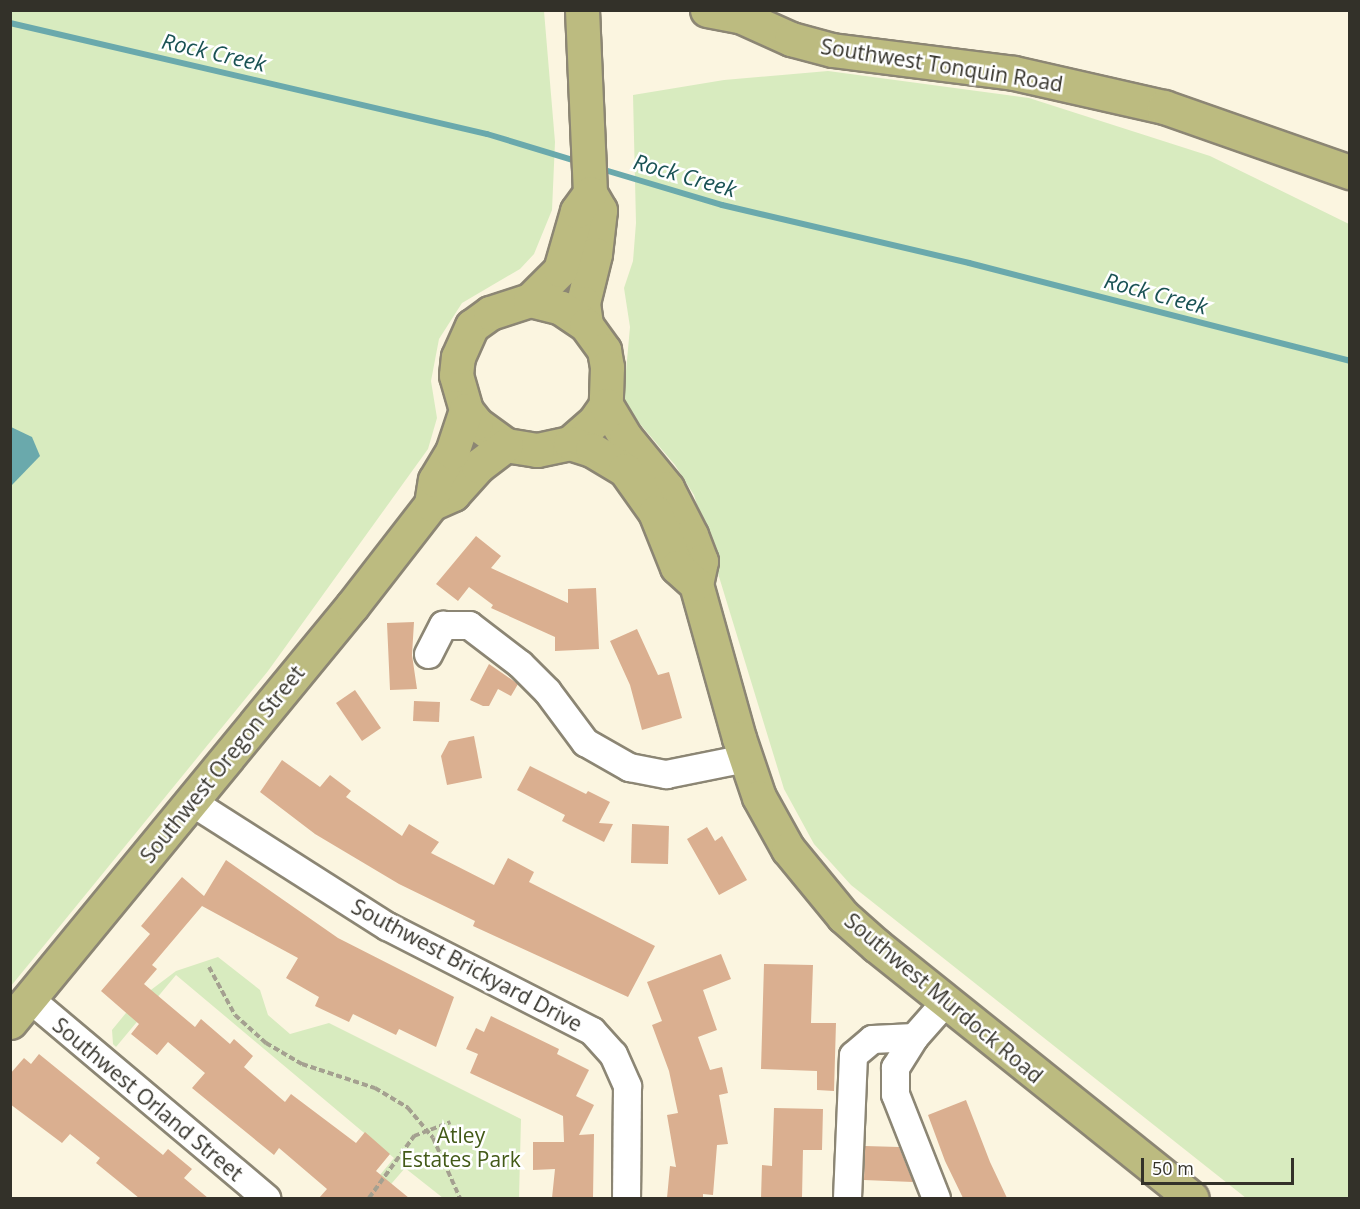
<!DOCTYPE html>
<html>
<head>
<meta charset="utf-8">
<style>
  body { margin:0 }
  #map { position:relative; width:1360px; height:1209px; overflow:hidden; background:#fbf5e0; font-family:"Open Sans",sans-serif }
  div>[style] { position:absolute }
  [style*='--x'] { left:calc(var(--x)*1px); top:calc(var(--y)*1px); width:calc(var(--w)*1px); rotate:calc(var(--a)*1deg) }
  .green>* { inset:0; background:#d8ebbf }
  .water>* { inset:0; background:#6aa9ac }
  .stream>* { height:6px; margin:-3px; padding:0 3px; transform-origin:3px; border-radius:3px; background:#6aa9ac }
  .building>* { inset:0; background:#daaf90 }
  .path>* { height:4px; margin-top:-2px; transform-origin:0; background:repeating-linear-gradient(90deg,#a4a090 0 6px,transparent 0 9px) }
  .roads { filter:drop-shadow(2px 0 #8c8674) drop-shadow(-2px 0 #8c8674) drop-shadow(0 2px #8c8674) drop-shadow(0 -2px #8c8674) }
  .minor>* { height:27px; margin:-13.5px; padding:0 13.5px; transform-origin:13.5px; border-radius:13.5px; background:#fff }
  .major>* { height:33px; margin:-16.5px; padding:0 16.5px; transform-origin:16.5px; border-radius:16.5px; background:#bcbb80 }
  span { translate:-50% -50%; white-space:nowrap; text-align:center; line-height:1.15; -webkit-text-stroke:5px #fff; paint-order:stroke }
  .street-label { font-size:21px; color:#333129 }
  .park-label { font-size:21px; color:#435a18 }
  .water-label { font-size:22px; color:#1a5254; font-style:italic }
  .frame { position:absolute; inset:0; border:12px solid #333129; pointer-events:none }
  .scale { position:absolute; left:1141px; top:1158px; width:153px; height:27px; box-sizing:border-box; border:3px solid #333129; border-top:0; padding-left:8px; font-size:18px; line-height:21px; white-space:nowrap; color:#333129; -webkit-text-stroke:4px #fff; paint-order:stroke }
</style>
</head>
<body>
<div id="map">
  <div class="green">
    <div style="clip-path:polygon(11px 11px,544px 11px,555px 142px,552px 210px,534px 254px,520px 269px,462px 303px,439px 339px,431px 381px,437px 418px,428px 449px,268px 671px,11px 986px)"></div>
    <div style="clip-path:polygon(828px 71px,1029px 98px,1210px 156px,1349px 224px,1349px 1198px,1246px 1198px,851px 885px,814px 844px,784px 789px,694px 495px,675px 465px,623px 404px,630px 327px,624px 288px,633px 261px,636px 223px,633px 95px,724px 80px)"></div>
    <div style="clip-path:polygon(218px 957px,260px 990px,268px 1015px,290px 1034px,329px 1023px,521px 1119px,519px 1198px,443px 1198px,405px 1168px,379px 1198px,361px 1198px,394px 1158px,176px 975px,116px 1047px,113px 1044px,112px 1030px,135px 1002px,176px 971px)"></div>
  </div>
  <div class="water">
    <div style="clip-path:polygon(11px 427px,32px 437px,40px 456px,11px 486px)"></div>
  </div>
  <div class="stream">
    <div style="--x:10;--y:23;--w:490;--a:13.1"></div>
    <div style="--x:487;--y:134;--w:96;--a:16.9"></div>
    <div style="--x:598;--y:168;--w:129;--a:16.6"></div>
    <div style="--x:722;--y:205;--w:254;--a:13.2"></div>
    <div style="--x:969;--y:263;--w:393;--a:14.4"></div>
  </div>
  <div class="building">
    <div style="clip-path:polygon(476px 536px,501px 556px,491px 568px,568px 603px,568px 589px,596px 588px,599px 649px,555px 651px,555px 637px,491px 608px,493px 605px,469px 587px,458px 601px,436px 584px)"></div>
    <div style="clip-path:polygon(414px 622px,412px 655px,417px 689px,390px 690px,387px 623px)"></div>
    <div style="clip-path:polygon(637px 629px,658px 675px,669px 672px,682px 718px,642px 730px,630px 685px,610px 641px)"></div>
    <div style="clip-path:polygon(489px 664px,518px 684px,511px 696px,498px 689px,489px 706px,483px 706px,470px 700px)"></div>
    <div style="clip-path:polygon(355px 690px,381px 728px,362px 741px,336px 703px)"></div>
    <div style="clip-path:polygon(414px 701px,440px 702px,439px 722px,413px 721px)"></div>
    <div style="clip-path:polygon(474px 736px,482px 778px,447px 785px,441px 756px,449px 741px)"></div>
    <div style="clip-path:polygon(282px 760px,320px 787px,330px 775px,351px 791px,346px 797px,402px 836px,409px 824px,439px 842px,431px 853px,494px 885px,508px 858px,534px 872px,529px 882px,655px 946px,628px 997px,473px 926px,475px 921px,399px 884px,315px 834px,260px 792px)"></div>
    <div style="clip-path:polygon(530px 766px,586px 794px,588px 791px,610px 802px,599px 823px,613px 824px,604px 842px,562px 821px,565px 815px,517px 790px)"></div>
    <div style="clip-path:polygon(632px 824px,669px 826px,668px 864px,631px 863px)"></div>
    <div style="clip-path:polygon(707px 827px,715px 841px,722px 836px,747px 880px,719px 895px,687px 839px)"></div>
    <div style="clip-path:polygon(226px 860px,338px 938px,454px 997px,436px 1047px,399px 1029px,396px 1035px,353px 1014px,349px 1022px,315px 1006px,319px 997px,286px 978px,298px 958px,202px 906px,152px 965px,157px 969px,144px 984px,195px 1027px,201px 1019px,230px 1044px,234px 1039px,253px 1056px,244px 1067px,285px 1102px,291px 1094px,356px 1143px,365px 1132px,390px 1154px,376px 1171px,409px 1198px,319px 1198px,327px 1189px,279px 1148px,274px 1155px,192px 1088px,205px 1073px,168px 1042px,157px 1055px,131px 1034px,139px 1024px,101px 991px,150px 934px,141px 926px,182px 877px,204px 896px)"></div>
    <div style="clip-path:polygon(721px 954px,731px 979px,703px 990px,717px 1030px,698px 1037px,710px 1070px,722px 1067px,728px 1093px,719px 1095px,728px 1144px,717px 1145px,713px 1195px,703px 1194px,703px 1198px,667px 1198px,670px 1166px,676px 1167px,667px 1115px,678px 1113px,669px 1071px,652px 1025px,662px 1021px,647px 982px)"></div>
    <div style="clip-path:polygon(764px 964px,813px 965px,811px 1023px,836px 1023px,834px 1091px,817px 1090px,817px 1071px,761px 1069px)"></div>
    <div style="clip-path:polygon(491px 1016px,559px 1049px,557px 1054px,589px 1070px,576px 1096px,594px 1105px,579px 1135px,594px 1134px,593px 1198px,552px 1198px,555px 1169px,533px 1170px,533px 1142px,564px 1142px,563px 1116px,470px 1073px,478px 1054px,466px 1049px,476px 1028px,484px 1032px)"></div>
    <div style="clip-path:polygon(39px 1054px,163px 1155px,168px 1149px,192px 1169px,184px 1178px,208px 1198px,139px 1198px,96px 1163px,100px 1158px,70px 1134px,62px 1143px,10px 1104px,10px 1074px,24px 1058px,31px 1064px)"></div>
    <div style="clip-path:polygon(966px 1100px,990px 1162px,1007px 1198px,963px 1198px,945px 1161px,928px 1115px)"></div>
    <div style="clip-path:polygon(774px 1108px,823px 1109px,822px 1150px,803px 1150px,802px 1198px,761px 1198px,762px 1165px,772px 1166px)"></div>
    <div style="clip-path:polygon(865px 1146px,899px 1147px,913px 1182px,864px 1180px)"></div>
  </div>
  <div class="path">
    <div style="--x:209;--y:967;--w:55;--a:61.6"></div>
    <div style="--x:235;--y:1015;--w:42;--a:42.1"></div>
    <div style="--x:266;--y:1043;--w:42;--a:30.3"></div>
    <div style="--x:302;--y:1064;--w:77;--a:18.2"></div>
    <div style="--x:375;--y:1088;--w:39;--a:31"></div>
    <div style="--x:408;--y:1108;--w:39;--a:50"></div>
    <div style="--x:433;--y:1138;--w:66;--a:65.8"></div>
    <div style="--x:369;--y:1198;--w:77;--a:-54"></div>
    <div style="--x:414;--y:1136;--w:39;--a:-21"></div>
  </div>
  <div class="roads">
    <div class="minor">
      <div style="--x:428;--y:654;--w:33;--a:-63"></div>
      <div style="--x:443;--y:625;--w:26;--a:0"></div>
      <div style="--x:469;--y:625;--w:64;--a:37.4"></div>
      <div style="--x:520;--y:664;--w:38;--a:45"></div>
      <div style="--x:547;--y:691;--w:64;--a:53.3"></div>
      <div style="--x:585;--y:742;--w:51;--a:29.6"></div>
      <div style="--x:629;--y:767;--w:38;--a:11"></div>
      <div style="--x:666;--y:774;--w:81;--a:-11.4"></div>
      <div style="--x:192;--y:802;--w:231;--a:32.5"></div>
      <div style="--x:387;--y:926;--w:230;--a:27.1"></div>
      <div style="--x:592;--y:1031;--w:31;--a:48"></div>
      <div style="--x:613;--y:1054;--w:35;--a:66"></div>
      <div style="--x:627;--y:1086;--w:112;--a:90.5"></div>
      <div style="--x:30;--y:999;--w:309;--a:40.1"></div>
      <div style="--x:914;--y:1037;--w:36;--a:122"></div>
      <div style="--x:895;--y:1067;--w:27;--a:90"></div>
      <div style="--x:895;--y:1094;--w:112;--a:68.5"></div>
      <div style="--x:847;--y:1198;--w:143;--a:-87.6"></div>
      <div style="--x:853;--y:1055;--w:25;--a:-40"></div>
      <div style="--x:872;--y:1039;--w:42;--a:-2.7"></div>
      <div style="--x:914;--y:1037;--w:47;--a:-48.5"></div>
    </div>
    <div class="major">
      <div style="--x:582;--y:10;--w:183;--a:87.5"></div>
      <div style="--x:590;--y:193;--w:20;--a:60"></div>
      <div style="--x:600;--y:210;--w:44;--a:96.5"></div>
      <div style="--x:595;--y:254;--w:50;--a:103.8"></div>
      <div style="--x:583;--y:303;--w:22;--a:82"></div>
      <div style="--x:707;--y:10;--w:36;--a:11"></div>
      <div style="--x:742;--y:17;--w:54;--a:24.2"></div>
      <div style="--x:791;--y:39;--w:42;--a:15"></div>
      <div style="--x:832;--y:50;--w:183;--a:7.2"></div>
      <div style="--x:1014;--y:73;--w:154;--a:12.8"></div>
      <div style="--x:1164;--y:107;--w:197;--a:19.3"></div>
      <div style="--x:530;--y:300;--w:32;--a:14"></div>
      <div style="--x:561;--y:308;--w:30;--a:34"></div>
      <div style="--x:586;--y:325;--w:31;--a:54"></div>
      <div style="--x:604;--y:350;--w:17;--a:80"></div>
      <div style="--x:607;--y:367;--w:38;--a:92"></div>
      <div style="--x:606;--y:405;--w:19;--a:125"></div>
      <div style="--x:595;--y:421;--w:33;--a:139"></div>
      <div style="--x:570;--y:443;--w:34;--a:168"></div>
      <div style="--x:537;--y:450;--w:31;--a:-171"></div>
      <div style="--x:506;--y:445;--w:37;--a:-144"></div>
      <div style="--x:476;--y:423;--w:16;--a:-128"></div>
      <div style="--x:466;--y:410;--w:36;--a:-106"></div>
      <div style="--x:456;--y:375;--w:18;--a:-84"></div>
      <div style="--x:458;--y:357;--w:34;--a:-66"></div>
      <div style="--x:472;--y:326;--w:22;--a:-36"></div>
      <div style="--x:490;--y:313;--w:42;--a:-18"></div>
      <div style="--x:530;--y:300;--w:42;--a:-45"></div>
      <div style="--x:560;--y:270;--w:61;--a:-73.9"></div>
      <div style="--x:577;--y:211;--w:22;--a:-54"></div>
      <div style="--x:606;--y:405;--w:39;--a:59"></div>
      <div style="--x:626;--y:438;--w:65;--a:50.6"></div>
      <div style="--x:667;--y:488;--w:53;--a:62.9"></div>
      <div style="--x:691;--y:535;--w:28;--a:69"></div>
      <div style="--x:701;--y:561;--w:24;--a:102"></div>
      <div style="--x:696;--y:584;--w:160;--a:74.4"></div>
      <div style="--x:739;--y:738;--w:62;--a:71.3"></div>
      <div style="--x:759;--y:797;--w:60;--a:60.9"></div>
      <div style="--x:788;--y:849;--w:87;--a:50.6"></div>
      <div style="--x:843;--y:916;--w:45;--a:41.4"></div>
      <div style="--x:877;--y:946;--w:403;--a:38.7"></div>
      <div style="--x:570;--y:443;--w:23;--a:18"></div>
      <div style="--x:592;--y:450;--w:39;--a:31"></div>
      <div style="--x:625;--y:470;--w:52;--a:54.5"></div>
      <div style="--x:655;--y:512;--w:59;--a:68.2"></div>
      <div style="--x:677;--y:567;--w:25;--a:42"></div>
      <div style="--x:431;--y:504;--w:24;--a:-24"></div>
      <div style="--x:453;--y:494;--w:38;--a:-48"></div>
      <div style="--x:478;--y:466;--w:35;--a:-37"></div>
      <div style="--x:10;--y:1022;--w:539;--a:-50.58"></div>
      <div style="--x:352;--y:606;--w:129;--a:-52.2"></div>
      <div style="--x:431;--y:504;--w:24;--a:-81"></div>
      <div style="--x:435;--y:480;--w:33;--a:-59"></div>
      <div style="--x:452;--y:452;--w:44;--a:-71.6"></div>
    </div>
  </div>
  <div class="street-label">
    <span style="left:942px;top:65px;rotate:9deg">Southwest Tonquin Road</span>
    <span style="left:222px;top:764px;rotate:-51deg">Southwest Oregon Street</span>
    <span style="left:467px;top:965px;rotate:28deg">Southwest Brickyard Drive</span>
    <span style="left:944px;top:998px;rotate:40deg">Southwest Murdock Road</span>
    <span style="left:148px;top:1099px;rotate:40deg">Southwest Orland Street</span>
  </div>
  <div class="park-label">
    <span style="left:461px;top:1147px">Atley<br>Estates Park</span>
  </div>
  <div class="water-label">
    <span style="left:214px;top:52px;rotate:13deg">Rock Creek</span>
    <span style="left:685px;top:175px;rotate:16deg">Rock Creek</span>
    <span style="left:1156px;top:293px;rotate:15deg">Rock Creek</span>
  </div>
  <div class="frame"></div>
  <div class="scale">50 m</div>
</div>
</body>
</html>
